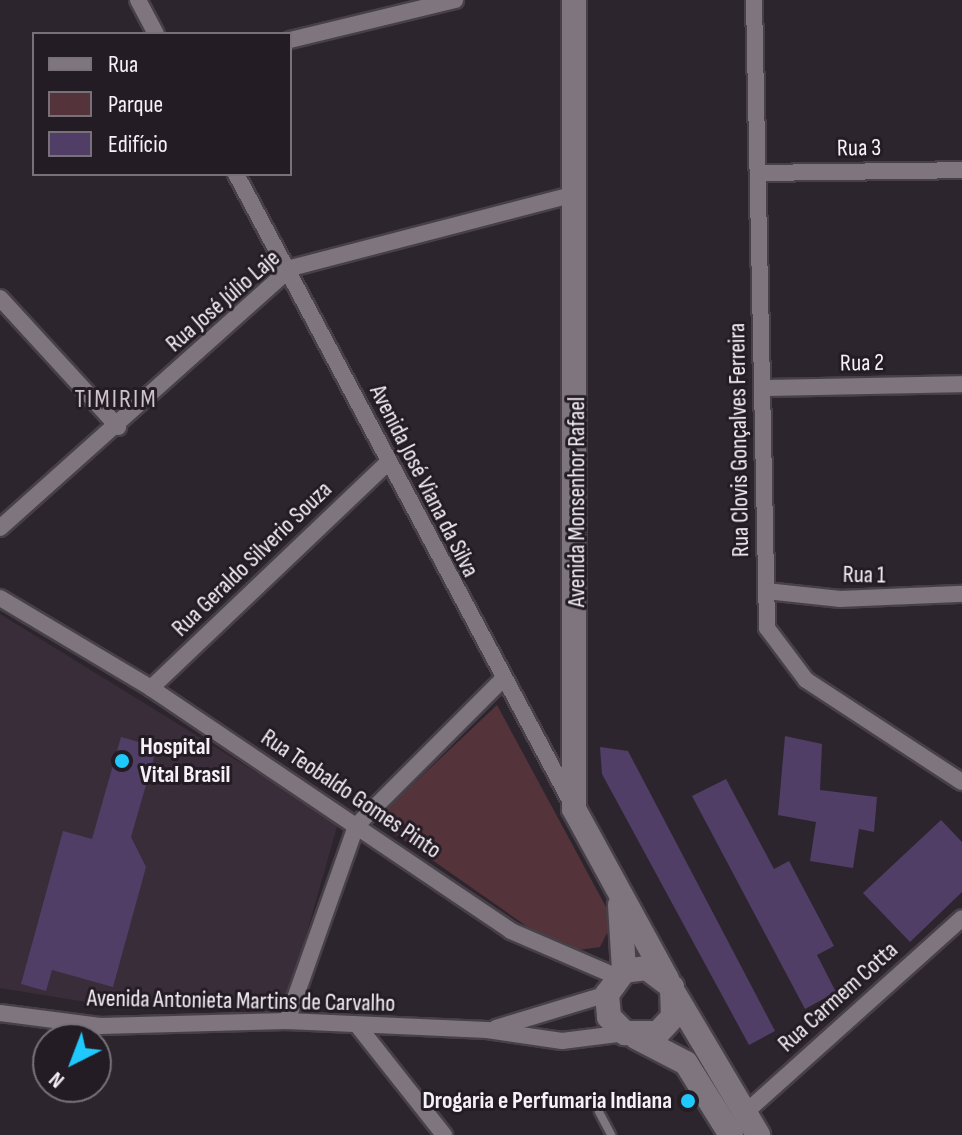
<!DOCTYPE html>
<html>
<head>
<meta charset="utf-8">
<style>
  body { margin:0 }
  #map { position:relative; width:962px; height:1135px; overflow:hidden; background:#2d252d; font-family:"Sofia Sans Condensed",sans-serif }
  div>[style] { position:absolute }
  [style*='--x'] { left:calc(var(--x)*1px); top:calc(var(--y)*1px); width:calc(var(--w)*1px); rotate:calc(var(--a)*1deg) }
  .built>* { inset:0; background:#3a2d3a }
  .green>* { inset:0; background:#54333b }
  .building>* { inset:0; background:#503e66 }
  .roads { filter:drop-shadow(2px 0 #474048) drop-shadow(-2px 0 #474048) drop-shadow(0 2px #474048) drop-shadow(0 -2px #474048) }
  .lane>* { height:8px; margin:-4px; padding:0 4px; transform-origin:4px; border-radius:4px; background:#7e757e }
  .street>* { height:16px; margin:-8px; padding:0 8px; transform-origin:8px; border-radius:8px; background:#7e757e }
  .secondary>* { height:24px; margin:-12px; padding:0 12px; transform-origin:12px; border-radius:12px; background:#7e757e }
  .dots>* { width:22px; height:22px; translate:-50% -50%; box-sizing:border-box; border:4px solid #231c24; border-radius:50% }
  span { translate:-50% -50%; white-space:nowrap; text-align:center; line-height:1.15; -webkit-text-stroke:6px #231c24; paint-order:stroke }
  .street-label { font-size:24px; color:#f7f1f7 }
  .poi-label { font-size:24px; color:#f7f1f7; font-weight:700 }
  .left { translate:0 -50%; text-align:left }
  .right { translate:-100% -50%; text-align:right }
  .neighbourhood-label { font-size:26px; color:#ccc1cc; letter-spacing:2px }
  .legend { position:absolute; left:32px; top:32px; width:260px; height:144px; box-sizing:border-box; background:#231c24; border:2px solid #787178; margin:0; padding:10px 14px; list-style:none; font-size:24px; color:#f7f1f7 }
  .legend li { display:flex; align-items:center; gap:16px; height:40px }
  .legend b { width:40px; border:2px solid #787178 }
  .north { position:absolute; left:32px; top:1023px; width:80px; height:80px; box-sizing:border-box; background:#231c24; border:2px solid #787178; border-radius:50%; rotate:222deg; font-size:22px; font-weight:700; line-height:32px; text-align:center; color:#f7f1f7 }
  .north::after { content:''; display:block; margin:auto; width:28px; height:36px; background:#1fc9fd; clip-path:polygon(50% 0,100% 100%,50% 72%,0 100%) }
</style>
</head>
<body>
<div id="map">
  <div class="built">
    <div style="clip-path:polygon(0 614px,338px 823px,284px 1013px,93px 1003px,0 988px)"></div>
  </div>
  <div class="green">
    <div style="clip-path:polygon(497px 705px,606px 907px,609px 929px,600px 947px,578px 950px,542px 937px,375px 820px)"></div>
  </div>
  <div class="building">
    <div style="clip-path:polygon(785px 736px,822px 744px,820px 790px,877px 797px,874px 832px,859px 829px,853px 868px,810px 861px,816px 822px,778px 815px)"></div>
    <div style="clip-path:polygon(121px 737px,157px 747px,131px 837px,146px 867px,113px 987px,52px 970px,46px 991px,21px 984px,63px 831px,92px 839px)"></div>
    <div style="clip-path:polygon(600px 747px,628px 751px,775px 1031px,749px 1045px,602px 774px)"></div>
    <div style="clip-path:polygon(726px 779px,774px 869px,789px 861px,834px 946px,817px 955px,836px 992px,805px 1009px,692px 796px)"></div>
    <div style="clip-path:polygon(941px 820px,962px 842px,962px 892px,910px 942px,863px 893px)"></div>
  </div>
  <div class="roads">
    <div class="lane">
      <div style="--x:599;--y:1112;--w:26;--a:62"></div>
    </div>
    <div class="street">
      <div style="--x:138;--y:0;--w:38;--a:62"></div>
      <div style="--x:754;--y:0;--w:628;--a:88.81"></div>
      <div style="--x:767;--y:628;--w:65;--a:53.1"></div>
      <div style="--x:806;--y:680;--w:186;--a:33.2"></div>
      <div style="--x:290;--y:40;--w:170;--a:-13.6"></div>
      <div style="--x:758;--y:173;--w:204;--a:-0.8"></div>
      <div style="--x:236;--y:174;--w:714;--a:61.93"></div>
      <div style="--x:0;--y:298;--w:175;--a:47.5"></div>
      <div style="--x:762;--y:388;--w:200;--a:-1.1"></div>
      <div style="--x:0;--y:528;--w:390;--a:-41.8"></div>
      <div style="--x:291;--y:268;--w:293;--a:-14.6"></div>
      <div style="--x:766;--y:591;--w:75;--a:6.1"></div>
      <div style="--x:841;--y:599;--w:121;--a:-2.4"></div>
      <div style="--x:0;--y:598;--w:176;--a:30.8"></div>
      <div style="--x:151;--y:688;--w:434;--a:34"></div>
      <div style="--x:511;--y:931;--w:116;--a:23.3"></div>
      <div style="--x:151;--y:688;--w:325;--a:-43.6"></div>
      <div style="--x:0;--y:1013;--w:101;--a:7.4"></div>
      <div style="--x:100;--y:1026;--w:187;--a:-1.5"></div>
      <div style="--x:287;--y:1021;--w:200;--a:2.6"></div>
      <div style="--x:487;--y:1030;--w:76;--a:8.3"></div>
      <div style="--x:562;--y:1041;--w:64;--a:-7.2"></div>
      <div style="--x:287;--y:1021;--w:207;--a:-70.5"></div>
      <div style="--x:356;--y:826;--w:205;--a:-45"></div>
      <div style="--x:358;--y:1026;--w:139;--a:51.7"></div>
      <div style="--x:496;--y:1028;--w:116;--a:-17"></div>
      <div style="--x:746;--y:1112;--w:290;--a:-41.9"></div>
    </div>
    <div class="secondary">
      <div style="--x:574;--y:0;--w:809;--a:90"></div>
      <div style="--x:574;--y:809;--w:194;--a:61.3"></div>
      <div style="--x:620;--y:905;--w:66;--a:86.5"></div>
      <div style="--x:624;--y:971;--w:29;--a:126"></div>
      <div style="--x:607;--y:994;--w:23;--a:85"></div>
      <div style="--x:609;--y:1017;--w:23;--a:45"></div>
      <div style="--x:625;--y:1033;--w:33;--a:0"></div>
      <div style="--x:658;--y:1033;--w:22;--a:-47"></div>
      <div style="--x:673;--y:1017;--w:30;--a:-92"></div>
      <div style="--x:672;--y:987;--w:31;--a:-143"></div>
      <div style="--x:647;--y:968;--w:23;--a:173"></div>
      <div style="--x:675;--y:995;--w:163;--a:59.3"></div>
      <div style="--x:636;--y:1037;--w:56;--a:27.5"></div>
      <div style="--x:686;--y:1063;--w:85;--a:58"></div>
    </div>
  </div>
  <div class="dots">
    <div style="left:122px;top:761px;background:#1fc9fd"></div>
    <div style="left:688px;top:1101px;background:#1fc9fd"></div>
  </div>
  <div class="street-label">
    <span style="left:859px;top:148px;rotate:-1deg">Rua 3</span>
    <span style="left:223px;top:301px;rotate:-41deg">Rua José Júlio Laje</span>
    <span style="left:862px;top:363px;rotate:-1deg">Rua 2</span>
    <span style="left:739px;top:440px;rotate:-91deg">Rua Clovis Gonçalves Ferreira</span>
    <span style="left:424px;top:481px;rotate:63deg">Avenida José Viana da Silva</span>
    <span style="left:577px;top:502px;rotate:-90deg">Avenida Monsenhor Rafael</span>
    <span style="left:252px;top:559px;rotate:-44deg">Rua Geraldo Silverio Souza</span>
    <span style="left:864px;top:575px;rotate:1deg">Rua 1</span>
    <span style="left:351px;top:794px;rotate:34deg">Rua Teobaldo Gomes Pinto</span>
    <span style="left:838px;top:997px;rotate:-42deg">Rua Carmem Cotta</span>
    <span style="left:241px;top:1001px;rotate:1deg">Avenida Antonieta Martins de Carvalho</span>
  </div>
  <div class="poi-label">
    <span class="left" style="left:140px;top:761px">Hospital<br>Vital Brasil</span>
    <span class="right" style="left:672px;top:1101px">Drogaria e Perfumaria Indiana</span>
  </div>
  <div class="neighbourhood-label">
    <span style="left:116px;top:400px">TIMIRIM</span>
  </div>
  <ul class="legend">
  <li><b style="height:10px;background:#7e757e"></b>Rua</li>
  <li><b style="height:22px;background:#54333b"></b>Parque</li>
  <li><b style="height:22px;background:#503e66"></b>Edifício</li>
  </ul>
  <div class="north">N</div>
</div>
</body>
</html>
